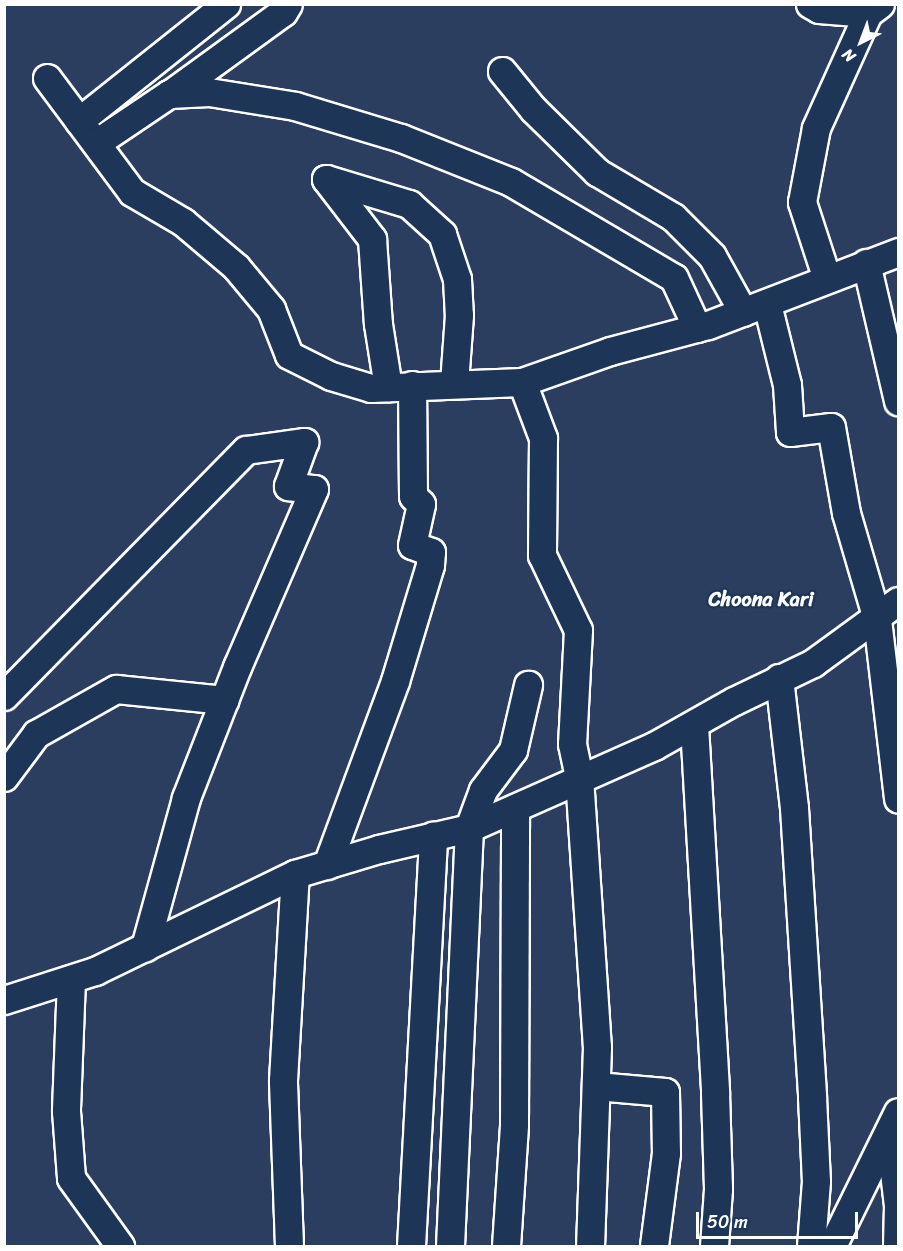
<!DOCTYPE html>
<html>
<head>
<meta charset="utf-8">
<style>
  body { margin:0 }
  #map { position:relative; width:903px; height:1251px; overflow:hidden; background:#2b3e60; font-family:Sriracha,sans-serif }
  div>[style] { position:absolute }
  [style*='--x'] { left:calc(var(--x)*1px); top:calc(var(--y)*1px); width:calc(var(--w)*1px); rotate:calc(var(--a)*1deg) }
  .roads { filter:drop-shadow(2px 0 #fff) drop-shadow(-2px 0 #fff) drop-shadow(0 2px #fff) drop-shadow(0 -2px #fff) }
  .minor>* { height:27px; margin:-13.5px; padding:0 13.5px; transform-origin:13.5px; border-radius:13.5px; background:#1d3557 }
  span { translate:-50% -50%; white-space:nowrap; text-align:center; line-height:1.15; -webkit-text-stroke:4.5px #1d3557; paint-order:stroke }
  .quarter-label { font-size:20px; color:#fff; font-weight:700 }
  .frame { position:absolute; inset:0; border:6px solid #fff; pointer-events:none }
  .north { position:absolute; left:831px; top:12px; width:60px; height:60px; -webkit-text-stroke:4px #1d3557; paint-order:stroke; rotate:222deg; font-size:16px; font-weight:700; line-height:24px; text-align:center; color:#fff }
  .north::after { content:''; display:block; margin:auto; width:21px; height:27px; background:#fff; clip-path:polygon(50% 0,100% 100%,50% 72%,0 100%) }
  .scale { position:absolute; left:696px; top:1212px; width:162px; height:27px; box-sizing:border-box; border:3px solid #fff; border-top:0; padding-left:8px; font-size:18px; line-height:21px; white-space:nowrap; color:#fff; -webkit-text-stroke:4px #1d3557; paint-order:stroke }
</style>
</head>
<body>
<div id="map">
  <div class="roads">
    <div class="minor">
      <div style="--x:810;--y:4;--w:10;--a:29"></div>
      <div style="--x:819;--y:9;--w:49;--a:4.7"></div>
      <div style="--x:868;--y:13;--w:15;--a:-37"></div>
      <div style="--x:502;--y:71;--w:49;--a:50.8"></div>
      <div style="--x:533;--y:109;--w:90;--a:44.5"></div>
      <div style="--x:597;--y:172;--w:88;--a:30.6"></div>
      <div style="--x:673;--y:217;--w:55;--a:45"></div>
      <div style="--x:712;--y:256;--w:64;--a:61"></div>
      <div style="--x:47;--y:78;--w:142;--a:53.3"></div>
      <div style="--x:132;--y:192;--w:59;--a:30.5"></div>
      <div style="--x:183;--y:222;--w:70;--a:40.3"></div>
      <div style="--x:236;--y:267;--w:55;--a:50.2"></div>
      <div style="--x:271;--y:309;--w:49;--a:68.6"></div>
      <div style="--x:289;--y:355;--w:47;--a:26.6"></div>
      <div style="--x:331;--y:376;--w:42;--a:16.7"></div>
      <div style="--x:371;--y:388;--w:151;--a:-2.3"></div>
      <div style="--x:522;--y:382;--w:60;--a:69.4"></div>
      <div style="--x:543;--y:438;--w:117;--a:90.5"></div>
      <div style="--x:542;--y:555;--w:83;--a:64.4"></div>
      <div style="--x:578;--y:630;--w:114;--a:93"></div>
      <div style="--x:572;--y:744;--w:34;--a:78"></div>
      <div style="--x:579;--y:777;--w:271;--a:86.2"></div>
      <div style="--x:597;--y:1047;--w:199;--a:92"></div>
      <div style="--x:170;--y:94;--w:140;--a:-36"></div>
      <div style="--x:283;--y:12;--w:9;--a:-58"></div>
      <div style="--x:79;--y:121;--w:188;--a:-38.5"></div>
      <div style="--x:96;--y:143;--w:88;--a:-33.9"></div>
      <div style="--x:169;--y:94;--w:40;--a:-2.9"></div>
      <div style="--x:209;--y:92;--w:87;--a:9.2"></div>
      <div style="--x:295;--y:106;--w:111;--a:16.8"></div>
      <div style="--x:401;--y:138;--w:118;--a:21.8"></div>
      <div style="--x:511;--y:182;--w:189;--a:30.5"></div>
      <div style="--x:674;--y:278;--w:55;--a:65.3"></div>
      <div style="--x:326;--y:179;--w:87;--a:16.8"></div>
      <div style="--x:409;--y:204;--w:45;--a:42.3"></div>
      <div style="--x:442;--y:234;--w:47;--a:71.6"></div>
      <div style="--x:457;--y:279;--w:36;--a:87"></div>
      <div style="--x:459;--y:315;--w:68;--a:94.2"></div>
      <div style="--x:326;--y:179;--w:76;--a:52.5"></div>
      <div style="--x:372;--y:239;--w:85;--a:86"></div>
      <div style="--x:378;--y:324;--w:64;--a:81"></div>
      <div style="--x:866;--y:263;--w:142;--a:76.9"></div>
      <div style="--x:827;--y:279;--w:81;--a:-108"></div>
      <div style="--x:802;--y:202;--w:75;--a:-79.3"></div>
      <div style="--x:816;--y:128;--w:126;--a:-65.7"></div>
      <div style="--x:767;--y:304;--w:83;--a:76.1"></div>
      <div style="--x:787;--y:385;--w:47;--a:86.3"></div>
      <div style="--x:790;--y:432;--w:41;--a:-7"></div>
      <div style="--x:831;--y:427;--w:87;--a:80.1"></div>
      <div style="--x:846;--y:513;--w:110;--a:73.7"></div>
      <div style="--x:877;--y:619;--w:181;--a:83.3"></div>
      <div style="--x:522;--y:382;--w:93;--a:-19.4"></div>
      <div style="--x:610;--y:351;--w:101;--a:-14.9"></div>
      <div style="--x:708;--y:325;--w:204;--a:-21"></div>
      <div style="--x:779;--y:678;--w:131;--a:83.4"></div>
      <div style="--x:794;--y:808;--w:290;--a:86.4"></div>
      <div style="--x:812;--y:1097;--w:84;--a:87.3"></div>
      <div style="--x:816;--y:1181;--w:65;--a:94.4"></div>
      <div style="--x:4;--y:696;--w:345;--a:-45.5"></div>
      <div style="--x:246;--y:450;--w:59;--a:-7.9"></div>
      <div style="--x:304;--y:442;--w:47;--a:110"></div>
      <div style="--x:288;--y:486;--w:26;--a:7"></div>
      <div style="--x:314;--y:489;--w:194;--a:113.4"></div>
      <div style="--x:237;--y:667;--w:141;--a:111.3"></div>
      <div style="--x:186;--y:798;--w:155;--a:105.4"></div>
      <div style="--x:694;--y:725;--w:369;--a:86.7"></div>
      <div style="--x:715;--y:1093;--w:96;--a:88.2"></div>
      <div style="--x:718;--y:1189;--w:57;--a:94"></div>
      <div style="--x:4;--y:777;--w:54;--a:-53.3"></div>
      <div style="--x:36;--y:734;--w:92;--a:-29.4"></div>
      <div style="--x:116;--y:689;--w:109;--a:5.8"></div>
      <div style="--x:327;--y:865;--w:196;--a:-69.7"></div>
      <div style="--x:395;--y:681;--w:121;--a:-73.2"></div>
      <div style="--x:430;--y:565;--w:13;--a:-86"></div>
      <div style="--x:431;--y:552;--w:20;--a:-160"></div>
      <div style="--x:412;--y:545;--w:42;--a:-77.6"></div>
      <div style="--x:421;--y:504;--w:11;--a:-135"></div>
      <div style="--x:413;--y:496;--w:111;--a:-90.5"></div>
      <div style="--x:71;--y:979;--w:132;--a:92.2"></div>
      <div style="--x:66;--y:1111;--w:67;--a:85.7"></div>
      <div style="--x:71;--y:1178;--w:84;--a:54.2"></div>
      <div style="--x:4;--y:1000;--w:96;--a:-17.7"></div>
      <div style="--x:95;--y:971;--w:222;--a:-25.9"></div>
      <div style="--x:295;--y:874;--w:88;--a:-16.6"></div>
      <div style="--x:379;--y:849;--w:92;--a:-13.1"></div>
      <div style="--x:469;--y:828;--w:202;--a:-23.9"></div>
      <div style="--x:654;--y:746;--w:92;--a:-29.4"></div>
      <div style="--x:734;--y:701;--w:88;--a:-25.7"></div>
      <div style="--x:813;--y:663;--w:105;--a:-36.1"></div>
      <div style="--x:596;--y:1086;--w:69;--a:5"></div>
      <div style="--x:665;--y:1092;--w:61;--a:89.1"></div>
      <div style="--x:666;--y:1153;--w:94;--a:97.4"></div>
      <div style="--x:889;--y:1131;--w:75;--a:83.1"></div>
      <div style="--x:898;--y:1205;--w:41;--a:91.4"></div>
      <div style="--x:289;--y:1246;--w:166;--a:-92.1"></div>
      <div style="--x:283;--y:1080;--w:206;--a:-86.7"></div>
      <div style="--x:411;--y:1246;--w:411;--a:-86.9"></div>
      <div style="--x:450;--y:1246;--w:418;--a:-87.4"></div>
      <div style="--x:469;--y:828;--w:40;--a:-69.8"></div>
      <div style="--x:483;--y:790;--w:50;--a:-53.1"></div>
      <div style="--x:513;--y:750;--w:67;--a:-77"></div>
      <div style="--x:506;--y:1246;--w:122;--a:-86.2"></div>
      <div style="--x:514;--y:1124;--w:316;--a:-89.8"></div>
      <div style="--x:832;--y:1246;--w:149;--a:-63.8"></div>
    </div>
  </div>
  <div class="quarter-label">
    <span style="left:761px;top:599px">Choona Kari</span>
  </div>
  <div class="frame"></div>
  <div class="north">N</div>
  <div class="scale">50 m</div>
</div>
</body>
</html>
